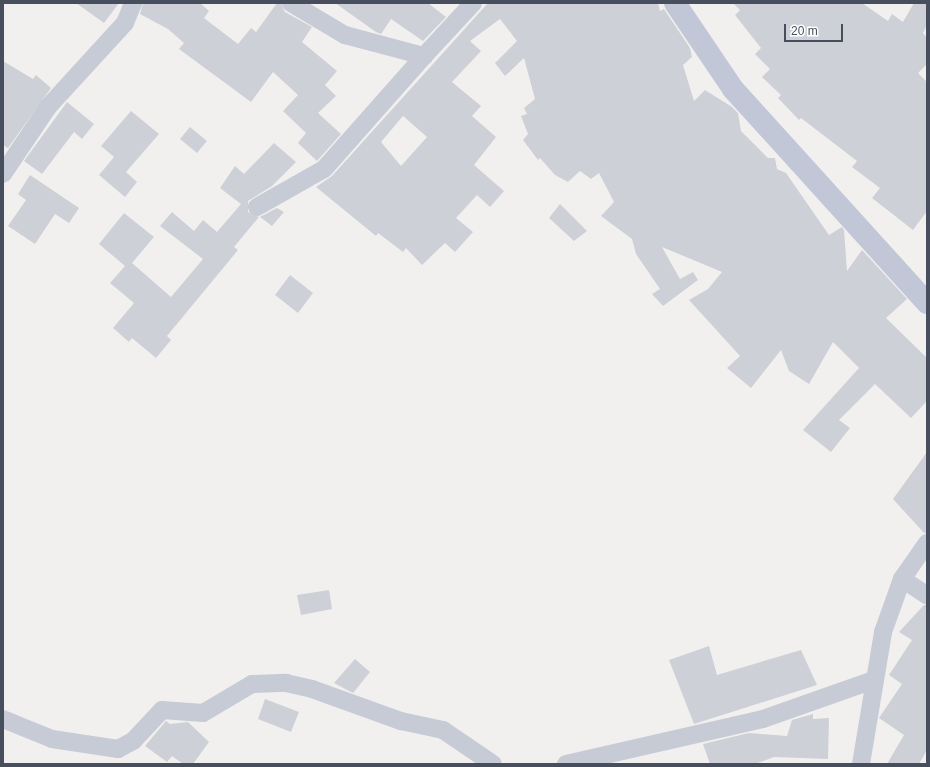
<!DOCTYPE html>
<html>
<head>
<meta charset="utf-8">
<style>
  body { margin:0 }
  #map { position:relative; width:930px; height:767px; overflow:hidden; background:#f2f0ef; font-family:Arial,sans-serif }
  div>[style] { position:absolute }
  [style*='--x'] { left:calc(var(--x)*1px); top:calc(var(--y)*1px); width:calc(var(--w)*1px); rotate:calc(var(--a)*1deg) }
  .building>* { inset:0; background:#ced0d7 }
  .street>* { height:18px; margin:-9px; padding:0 9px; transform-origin:9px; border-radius:9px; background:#c6cbd6 }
  .secondary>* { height:22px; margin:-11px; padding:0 11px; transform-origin:11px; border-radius:11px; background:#c2c7d8 }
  span { translate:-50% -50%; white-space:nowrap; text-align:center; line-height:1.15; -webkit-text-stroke:3px #fff; paint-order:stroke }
  .frame { position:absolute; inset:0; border:4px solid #474e5d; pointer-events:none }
  .scale { position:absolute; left:784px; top:24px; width:59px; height:18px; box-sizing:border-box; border:2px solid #474e5d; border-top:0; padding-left:5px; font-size:12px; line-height:14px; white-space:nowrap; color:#474e5d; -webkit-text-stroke:3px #fff; paint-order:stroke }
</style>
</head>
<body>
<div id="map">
  <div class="building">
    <div style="clip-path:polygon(76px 3px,119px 3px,104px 23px)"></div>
    <div style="clip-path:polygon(143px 3px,200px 3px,209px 11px,204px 18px,238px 44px,251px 28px,256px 32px,277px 3px,281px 3px,285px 12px,312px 27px,302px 42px,337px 71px,325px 85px,336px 96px,318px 113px,341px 134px,317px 161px,298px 143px,306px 133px,283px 111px,298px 95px,273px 72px,251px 102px,179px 49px,184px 43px,168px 29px,140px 14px)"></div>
    <div style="clip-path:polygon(335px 3px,428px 3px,446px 17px,423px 41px,391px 19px,381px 34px,376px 32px)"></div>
    <div style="clip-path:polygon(evenodd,488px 3px,658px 3px,660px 11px,664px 9px,690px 48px,692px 57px,683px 65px,694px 101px,705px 90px,732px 107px,738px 113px,741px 131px,768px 158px,775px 158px,777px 169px,786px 173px,829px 235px,842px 227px,844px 230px,847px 271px,862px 250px,907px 299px,886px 318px,927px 358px,927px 401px,911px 418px,875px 384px,839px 420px,850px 428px,831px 452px,803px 430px,859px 368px,833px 342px,809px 384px,789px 371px,781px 350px,751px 388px,727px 368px,740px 356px,689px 300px,708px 289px,722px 272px,662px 247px,680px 279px,693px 272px,698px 280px,663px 306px,652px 294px,660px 289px,636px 254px,632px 239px,601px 216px,614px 202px,599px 173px,591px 179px,580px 171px,568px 182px,555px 175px,540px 158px,538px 160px,523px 140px,528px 134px,521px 116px,527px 114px,524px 108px,535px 99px,524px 58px,505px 76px,495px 63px,517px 41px,500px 19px,470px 41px,481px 51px,452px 82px,481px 106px,472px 116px,496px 137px,474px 165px,504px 191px,490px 207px,477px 195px,456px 218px,473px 232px,455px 252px,445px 243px,422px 265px,406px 248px,403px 252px,378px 233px,376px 236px,316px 187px,332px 176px,488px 3px,403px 116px,427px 137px,401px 166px,381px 142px,403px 116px)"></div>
    <div style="clip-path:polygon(733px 3px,862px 3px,888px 21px,892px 14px,903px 22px,914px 3px,927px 3px,927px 25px,923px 33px,927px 38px,927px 64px,918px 73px,927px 82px,927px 211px,913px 230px,872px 198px,880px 188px,852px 167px,857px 161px,801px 118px,799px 120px,778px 98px,781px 95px,762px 77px,770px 69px,755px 54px,761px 48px,735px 15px,740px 10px)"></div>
    <div style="clip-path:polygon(3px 61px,33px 79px,36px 75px,51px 88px,8px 148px,3px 145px)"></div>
    <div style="clip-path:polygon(67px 102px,94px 124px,82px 139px,74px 132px,42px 174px,24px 161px)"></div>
    <div style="clip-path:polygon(131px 111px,159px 134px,126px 172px,137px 182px,125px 197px,99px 175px,114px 157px,101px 146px)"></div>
    <div style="clip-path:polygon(190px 127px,207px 141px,197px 153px,180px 139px)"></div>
    <div style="clip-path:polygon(274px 143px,296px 162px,272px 186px,248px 201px,248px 212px,259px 217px,234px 247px,238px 250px,167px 336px,171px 340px,156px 358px,132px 338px,129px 342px,113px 328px,134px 303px,110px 283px,125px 266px,99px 244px,124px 213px,154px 237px,132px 263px,171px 297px,203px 259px,160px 226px,172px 212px,194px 231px,203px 220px,217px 232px,241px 204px,220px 188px,235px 166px,244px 174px)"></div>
    <div style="clip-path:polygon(30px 175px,79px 208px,69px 223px,55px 214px,35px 244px,8px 226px,26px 200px,18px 194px)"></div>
    <div style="clip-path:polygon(560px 204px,587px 231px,574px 241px,549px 218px)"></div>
    <div style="clip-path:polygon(277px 208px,284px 212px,272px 226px,260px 217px)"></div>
    <div style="clip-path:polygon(290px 275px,313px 293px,298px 313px,275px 295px)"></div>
    <div style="clip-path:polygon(927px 452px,927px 533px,924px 533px,893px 499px)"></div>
    <div style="clip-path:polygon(329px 590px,332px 609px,301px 615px,297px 595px)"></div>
    <div style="clip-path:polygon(924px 605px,927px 605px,927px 750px,919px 764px,887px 764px,904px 735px,879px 718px,902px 684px,889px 675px,912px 640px,899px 632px)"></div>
    <div style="clip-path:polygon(709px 646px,717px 675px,801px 650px,817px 685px,694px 724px,669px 660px)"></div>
    <div style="clip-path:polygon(355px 659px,370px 672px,353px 693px,334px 683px)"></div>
    <div style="clip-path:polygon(265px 699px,299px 712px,291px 732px,258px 719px)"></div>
    <div style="clip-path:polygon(813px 714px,813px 719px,829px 718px,828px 759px,774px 757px,755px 764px,710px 764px,703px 744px,749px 733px,787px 736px,792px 720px)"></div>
    <div style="clip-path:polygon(166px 721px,170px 724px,188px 722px,209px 742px,193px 764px,183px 764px,172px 756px,167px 762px,145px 746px)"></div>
  </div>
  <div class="street">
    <div style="--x:291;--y:3;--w:63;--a:30.7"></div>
    <div style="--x:345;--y:35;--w:82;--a:14.9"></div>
    <div style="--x:424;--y:56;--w:72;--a:-47.2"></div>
    <div style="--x:3;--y:174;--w:81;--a:-56.1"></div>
    <div style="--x:48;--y:107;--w:114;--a:-47.5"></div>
    <div style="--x:125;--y:23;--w:22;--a:-68"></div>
    <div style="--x:257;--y:207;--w:77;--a:-29.6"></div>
    <div style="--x:324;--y:169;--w:151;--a:-48.5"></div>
    <div style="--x:902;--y:579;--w:30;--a:33"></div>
    <div style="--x:3;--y:719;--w:53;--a:22.2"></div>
    <div style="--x:52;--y:739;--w:67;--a:8.6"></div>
    <div style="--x:118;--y:749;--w:17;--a:-28"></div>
    <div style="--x:133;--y:741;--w:42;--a:-46.9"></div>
    <div style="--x:162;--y:710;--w:41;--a:4.2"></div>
    <div style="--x:203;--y:713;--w:57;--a:-30.6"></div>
    <div style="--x:252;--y:684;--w:34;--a:-2"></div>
    <div style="--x:286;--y:683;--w:27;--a:13"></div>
    <div style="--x:312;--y:689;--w:95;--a:19.8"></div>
    <div style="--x:401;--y:721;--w:43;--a:12.1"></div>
    <div style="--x:443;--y:730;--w:60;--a:34.2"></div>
    <div style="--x:566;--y:764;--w:202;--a:-12.9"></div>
    <div style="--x:763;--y:719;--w:118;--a:-19.4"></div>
    <div style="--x:861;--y:764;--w:134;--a:-80.5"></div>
    <div style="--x:883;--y:632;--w:56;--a:-70.3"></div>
    <div style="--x:902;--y:579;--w:44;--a:-55.2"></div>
  </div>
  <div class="secondary">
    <div style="--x:675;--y:3;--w:104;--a:56"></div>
    <div style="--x:733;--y:89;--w:289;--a:47.8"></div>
  </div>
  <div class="frame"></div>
  <div class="scale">20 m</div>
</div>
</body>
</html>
